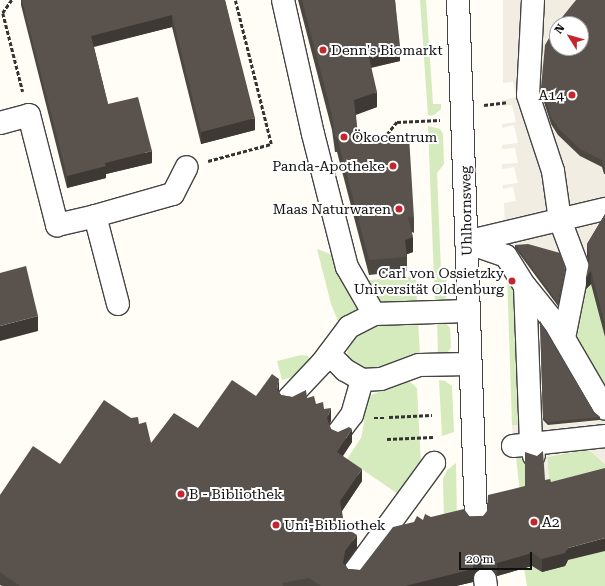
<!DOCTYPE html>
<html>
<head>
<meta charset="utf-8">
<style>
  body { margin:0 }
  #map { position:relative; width:605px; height:586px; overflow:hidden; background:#fffdf5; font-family:"Roboto Serif",serif }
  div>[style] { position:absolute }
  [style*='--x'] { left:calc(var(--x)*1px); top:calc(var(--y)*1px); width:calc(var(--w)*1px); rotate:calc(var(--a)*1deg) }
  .green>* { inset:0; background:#d5ebbd }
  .plaza>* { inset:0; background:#f1ede2 }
  .path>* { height:2.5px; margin-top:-1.25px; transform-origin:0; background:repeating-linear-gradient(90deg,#333 0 4px,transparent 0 6px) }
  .roads { filter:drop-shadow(1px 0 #444) drop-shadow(-1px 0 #444) drop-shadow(0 1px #444) drop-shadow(0 -1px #444) }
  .minor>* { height:22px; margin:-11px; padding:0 11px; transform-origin:11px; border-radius:11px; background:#fff }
  .wall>* { inset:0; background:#4d4742 }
  .shaded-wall>* { inset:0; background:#3f3936 }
  .building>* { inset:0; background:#5a524d }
  .dots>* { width:11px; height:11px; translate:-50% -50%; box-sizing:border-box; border:2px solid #fff; border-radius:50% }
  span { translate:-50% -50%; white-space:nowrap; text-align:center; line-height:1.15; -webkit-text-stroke:4px #fff; paint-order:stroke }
  .poi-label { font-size:14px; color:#111 }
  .left { translate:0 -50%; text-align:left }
  .right { translate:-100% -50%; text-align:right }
  .street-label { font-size:14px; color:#111 }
  .north { position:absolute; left:549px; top:16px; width:40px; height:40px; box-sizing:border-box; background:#fff; border:1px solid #a0a0a0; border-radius:50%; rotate:307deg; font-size:11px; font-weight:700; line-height:16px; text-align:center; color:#111 }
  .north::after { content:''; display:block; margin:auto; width:14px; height:18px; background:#c4262e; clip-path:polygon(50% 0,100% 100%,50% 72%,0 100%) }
  .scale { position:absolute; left:459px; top:552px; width:73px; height:18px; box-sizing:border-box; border:2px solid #111; border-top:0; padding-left:5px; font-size:12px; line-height:14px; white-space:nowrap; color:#111; -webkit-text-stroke:3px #fff; paint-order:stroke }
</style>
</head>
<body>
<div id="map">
  <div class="green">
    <div style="clip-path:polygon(420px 0,426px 0,433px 104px,441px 104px,441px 109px,434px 115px,428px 116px)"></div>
    <div style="clip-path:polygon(428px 126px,440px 129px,443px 134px,444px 164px,437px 173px,441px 271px,450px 287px,445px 299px,435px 305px)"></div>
    <div style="clip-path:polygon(317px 249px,338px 257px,360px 312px,350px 319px,338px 321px,331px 304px)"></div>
    <div style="clip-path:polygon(589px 261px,605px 324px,605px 403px,567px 331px)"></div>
    <div style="clip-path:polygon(507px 274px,521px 296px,524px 425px,512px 425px)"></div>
    <div style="clip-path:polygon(416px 276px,417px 302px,387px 304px,375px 299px,369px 280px)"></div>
    <div style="clip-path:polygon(418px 320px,420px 354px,372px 370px,362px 370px,351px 363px,347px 353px,349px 345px,359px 329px)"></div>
    <div style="clip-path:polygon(437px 320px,444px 321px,450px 328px,451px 347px,447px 354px,438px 356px)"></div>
    <div style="clip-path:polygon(301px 355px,308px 356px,311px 362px,303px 374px,282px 380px,277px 361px)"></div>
    <div style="clip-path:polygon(408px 380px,417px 388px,421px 464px,398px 494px,347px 459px,361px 438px,364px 423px,363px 409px,369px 396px)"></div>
    <div style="clip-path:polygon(439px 380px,445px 381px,452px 386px,454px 432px,442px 436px)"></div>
    <div style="clip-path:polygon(588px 449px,605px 464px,605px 485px,550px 492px,547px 457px)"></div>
    <div style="clip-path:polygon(525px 457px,531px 497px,521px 500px,516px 458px)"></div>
    <div style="clip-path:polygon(456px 463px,457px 519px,444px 522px,443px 479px,447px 470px)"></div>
    <div style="clip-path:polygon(605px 547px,605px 586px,527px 586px,524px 568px,537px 565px,542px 572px,561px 567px,565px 566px,566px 557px)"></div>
  </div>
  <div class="plaza">
    <div style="clip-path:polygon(evenodd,503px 0,576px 0,580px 15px,557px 24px,545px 83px,537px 83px,540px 106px,549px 104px,605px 168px,605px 227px,589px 261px,567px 331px,605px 403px,605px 464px,588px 449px,547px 457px,550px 492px,545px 496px,543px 455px,516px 458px,513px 446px,512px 425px,524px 425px,522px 304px,506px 256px,504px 203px,516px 201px,513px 187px,503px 189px,503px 185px,518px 183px,514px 167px,502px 169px,502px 164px,518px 163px,515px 148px,502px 149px,502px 145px,518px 143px,514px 125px,502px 128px,502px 124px,516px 122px,512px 105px,502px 106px,502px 100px,516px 97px,513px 82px,503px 83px,503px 0,528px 247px,566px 258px,573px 262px,560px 317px,517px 255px,518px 251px,528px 247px,503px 0,543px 324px,602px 418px,599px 421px,550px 425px,542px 420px,538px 332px,543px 324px)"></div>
  </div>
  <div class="path">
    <div style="--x:12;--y:0;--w:16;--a:125"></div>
    <div style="--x:3;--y:13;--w:81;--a:75.8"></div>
    <div style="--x:484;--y:105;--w:23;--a:-7"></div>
    <div style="--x:355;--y:135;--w:10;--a:29"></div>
    <div style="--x:383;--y:139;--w:22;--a:-51"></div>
    <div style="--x:397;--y:122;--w:43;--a:-2.7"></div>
    <div style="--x:208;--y:161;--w:65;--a:-15.1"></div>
    <div style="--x:271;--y:144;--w:148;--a:-104"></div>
    <div style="--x:389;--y:417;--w:43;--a:-2.7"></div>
    <div style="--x:374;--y:418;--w:10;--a:0"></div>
    <div style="--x:387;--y:439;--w:46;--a:-2.5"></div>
  </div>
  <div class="roads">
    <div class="minor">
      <div style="--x:283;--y:0;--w:137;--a:77.4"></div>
      <div style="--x:313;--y:134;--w:137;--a:75.7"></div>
      <div style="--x:347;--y:267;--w:54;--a:60.1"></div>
      <div style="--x:458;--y:0;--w:518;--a:88.01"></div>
      <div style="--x:533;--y:0;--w:95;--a:93"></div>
      <div style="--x:528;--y:95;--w:80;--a:71.8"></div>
      <div style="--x:553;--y:171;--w:49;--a:81.9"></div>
      <div style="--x:560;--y:220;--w:51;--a:69.4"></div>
      <div style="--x:578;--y:268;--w:71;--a:101.3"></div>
      <div style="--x:0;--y:123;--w:30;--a:-15"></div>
      <div style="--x:29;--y:115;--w:114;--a:75.7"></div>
      <div style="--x:57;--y:225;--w:39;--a:-13"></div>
      <div style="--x:466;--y:242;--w:42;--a:19.3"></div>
      <div style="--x:506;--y:256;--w:36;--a:58"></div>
      <div style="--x:525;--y:286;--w:48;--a:51"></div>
      <div style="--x:555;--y:323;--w:99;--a:59.8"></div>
      <div style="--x:466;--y:242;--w:143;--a:-13.4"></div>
      <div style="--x:525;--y:286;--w:158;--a:87.8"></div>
      <div style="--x:531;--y:444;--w:12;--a:76"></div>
      <div style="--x:118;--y:304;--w:91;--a:-104.6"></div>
      <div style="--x:95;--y:216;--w:81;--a:-15.8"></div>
      <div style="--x:173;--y:194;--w:30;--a:-63"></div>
      <div style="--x:329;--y:354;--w:23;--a:45"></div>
      <div style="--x:345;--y:370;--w:20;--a:30"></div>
      <div style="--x:362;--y:380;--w:19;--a:-3"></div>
      <div style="--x:381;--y:379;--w:40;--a:-20.2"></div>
      <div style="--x:419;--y:365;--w:51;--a:-1.1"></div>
      <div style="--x:289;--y:398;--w:48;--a:-46.7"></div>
      <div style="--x:322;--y:363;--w:45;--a:-53.1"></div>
      <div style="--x:349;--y:327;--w:28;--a:-27"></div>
      <div style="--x:374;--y:314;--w:94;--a:-1.8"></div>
      <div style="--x:339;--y:432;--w:21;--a:-53"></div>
      <div style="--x:352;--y:415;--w:36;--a:-74"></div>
      <div style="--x:513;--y:446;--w:93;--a:-6.2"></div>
      <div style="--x:355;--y:571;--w:134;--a:-53.8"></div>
      <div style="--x:485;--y:579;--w:7;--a:82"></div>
    </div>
  </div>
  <div class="wall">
    <div style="clip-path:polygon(21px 0,225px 0,255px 130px,201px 144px,172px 27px,94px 47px,108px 104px,152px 163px,106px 174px,106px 178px,67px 188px,21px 5px)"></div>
    <div style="clip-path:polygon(298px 0,395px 0,400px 61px,371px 68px,377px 107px,356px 115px,358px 139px,414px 218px,414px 233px,412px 232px,413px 252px,407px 254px,407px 271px,369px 275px,337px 152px,335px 152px,332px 130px)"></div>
    <div style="clip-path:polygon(605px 0,605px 174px,604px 174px,602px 167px,580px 156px,558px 135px,551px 124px,541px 93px,541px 87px)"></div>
    <div style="clip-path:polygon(605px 214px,605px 337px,591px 284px,586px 289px,589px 264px,587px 257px,587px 244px)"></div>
    <div style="clip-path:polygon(515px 245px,565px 269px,558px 306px,515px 248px)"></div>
    <div style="clip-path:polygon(540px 321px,594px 412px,600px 417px,600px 420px,548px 425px,543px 420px)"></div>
    <div style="clip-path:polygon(279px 392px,281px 395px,292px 397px,307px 398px,324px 409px,331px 421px,329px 424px,331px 429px,352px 442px,343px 456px,362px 481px,342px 511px,344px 527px,357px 548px,345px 564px,348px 569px,360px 570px,423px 520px,431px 517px,483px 516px,545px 480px,568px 560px,565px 566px,542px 572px,532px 566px,497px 576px,490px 568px,483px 567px,474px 574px,473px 582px,456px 586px,2px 586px,0 585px,0 495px,139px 424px,151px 443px,198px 428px,256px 396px)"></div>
  </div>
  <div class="shaded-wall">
    <div style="clip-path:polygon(172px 15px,172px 27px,91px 47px,91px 36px)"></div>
    <div style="clip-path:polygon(400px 46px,400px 61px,368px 68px,368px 53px)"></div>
    <div style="clip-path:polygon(377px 92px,377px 107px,354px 115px,354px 100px)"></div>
    <div style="clip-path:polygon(255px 118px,255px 130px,201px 144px,201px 132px)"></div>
    <div style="clip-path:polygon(152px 151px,152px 163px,106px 174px,106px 178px,67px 188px,67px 176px,105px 163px)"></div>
    <div style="clip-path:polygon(413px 237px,413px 252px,405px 255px,405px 240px)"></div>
    <div style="clip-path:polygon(565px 266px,565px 269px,558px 306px,558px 303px)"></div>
    <div style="clip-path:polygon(591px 271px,591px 284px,586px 289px,586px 277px)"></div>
    <div style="clip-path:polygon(38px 316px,38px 331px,0 341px,0 326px)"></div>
    <div style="clip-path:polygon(279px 379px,279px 391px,277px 401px,277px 389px)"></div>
    <div style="clip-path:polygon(331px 408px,331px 421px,327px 431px,327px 418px)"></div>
    <div style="clip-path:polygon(352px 429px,352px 442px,337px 464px,337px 452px)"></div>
    <div style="clip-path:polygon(362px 469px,362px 481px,340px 514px,340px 501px)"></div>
    <div style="clip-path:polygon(357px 535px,357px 548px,345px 564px,343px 576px,343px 563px,345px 551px)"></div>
    <div style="clip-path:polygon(605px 538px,605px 551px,568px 560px,565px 566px,542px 572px,542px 559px,568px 548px)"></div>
    <div style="clip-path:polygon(532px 553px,532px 566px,497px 576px,497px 563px)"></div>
    <div style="clip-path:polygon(483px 554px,483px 567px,474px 574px,473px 582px,456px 586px,405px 586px,474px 561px)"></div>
  </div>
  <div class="building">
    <div style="clip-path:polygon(22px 0,225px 0,255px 118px,201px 132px,172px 15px,91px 36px,108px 104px,138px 97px,152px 151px,105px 163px,106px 166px,67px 176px)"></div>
    <div style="clip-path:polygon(302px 0,395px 0,400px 46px,368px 53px,377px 92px,354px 100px,358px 139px,409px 136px,414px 218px,408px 217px,413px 237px,405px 240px,407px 257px,369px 260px,337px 137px,335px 137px,332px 115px)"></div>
    <div style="clip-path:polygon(evenodd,576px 0,605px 0,605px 167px,604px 167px,602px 160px,580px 149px,558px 128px,551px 117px,541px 87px,545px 45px,559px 21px,576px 0,557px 24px,581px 24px,581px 48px,557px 48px,557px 24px)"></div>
    <div style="clip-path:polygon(605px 214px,605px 324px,591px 271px,586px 277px,590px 257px,587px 244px)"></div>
    <div style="clip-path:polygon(528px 244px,560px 253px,565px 266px,558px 303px,515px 245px)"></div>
    <div style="clip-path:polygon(26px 266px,38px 316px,0 326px,0 273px)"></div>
    <div style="clip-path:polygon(540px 321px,594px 412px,600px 417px,548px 422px,543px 417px)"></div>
    <div style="clip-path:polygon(272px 374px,279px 379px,277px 389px,281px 395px,292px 397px,306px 390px,307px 398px,314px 396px,316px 404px,323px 402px,324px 409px,331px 408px,327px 418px,331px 429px,338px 432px,349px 427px,352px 429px,337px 452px,362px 469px,340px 501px,344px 527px,357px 535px,345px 551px,343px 563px,348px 569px,360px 570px,393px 527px,414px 522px,417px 516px,423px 520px,425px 514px,431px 517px,464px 509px,470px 517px,483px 516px,487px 511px,488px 495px,525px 486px,525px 452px,537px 456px,543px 451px,545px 480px,550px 479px,551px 482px,605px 468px,605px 538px,568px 548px,565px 553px,542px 559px,532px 553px,497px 563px,490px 555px,483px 554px,474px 561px,473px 569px,405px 586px,321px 586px,309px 578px,282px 583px,283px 586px,20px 586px,0 572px,0 495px,33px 446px,60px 464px,104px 400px,131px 418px,138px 417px,139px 424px,146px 422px,151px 443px,174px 413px,198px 428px,232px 380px,256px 396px)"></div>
  </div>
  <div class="dots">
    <div style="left:323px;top:50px;background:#c4262e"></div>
    <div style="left:572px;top:95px;background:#c4262e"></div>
    <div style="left:344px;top:137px;background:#c4262e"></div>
    <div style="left:393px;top:166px;background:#c4262e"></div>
    <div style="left:399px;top:209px;background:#c4262e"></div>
    <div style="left:512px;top:281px;background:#c4262e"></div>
    <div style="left:181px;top:494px;background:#c4262e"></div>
    <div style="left:534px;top:522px;background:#c4262e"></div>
    <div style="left:276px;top:525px;background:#c4262e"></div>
  </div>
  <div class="poi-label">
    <span class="left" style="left:331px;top:50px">Denn's Biomarkt</span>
    <span class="right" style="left:564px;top:95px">A14</span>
    <span class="left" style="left:352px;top:137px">Ökocentrum</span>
    <span class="right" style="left:385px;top:166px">Panda-Apotheke</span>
    <span class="right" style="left:391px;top:209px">Maas Naturwaren</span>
    <span class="right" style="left:504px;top:281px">Carl von Ossietzky<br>Universität Oldenburg</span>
    <span class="left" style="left:189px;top:494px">B - Bibliothek</span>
    <span class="left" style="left:542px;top:522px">A2</span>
    <span class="left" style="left:284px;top:525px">Uni-Bibliothek</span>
  </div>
  <div class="street-label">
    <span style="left:466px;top:211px;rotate:-91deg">Uhlhornsweg</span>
  </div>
  <div class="north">N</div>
  <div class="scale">20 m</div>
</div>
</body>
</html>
